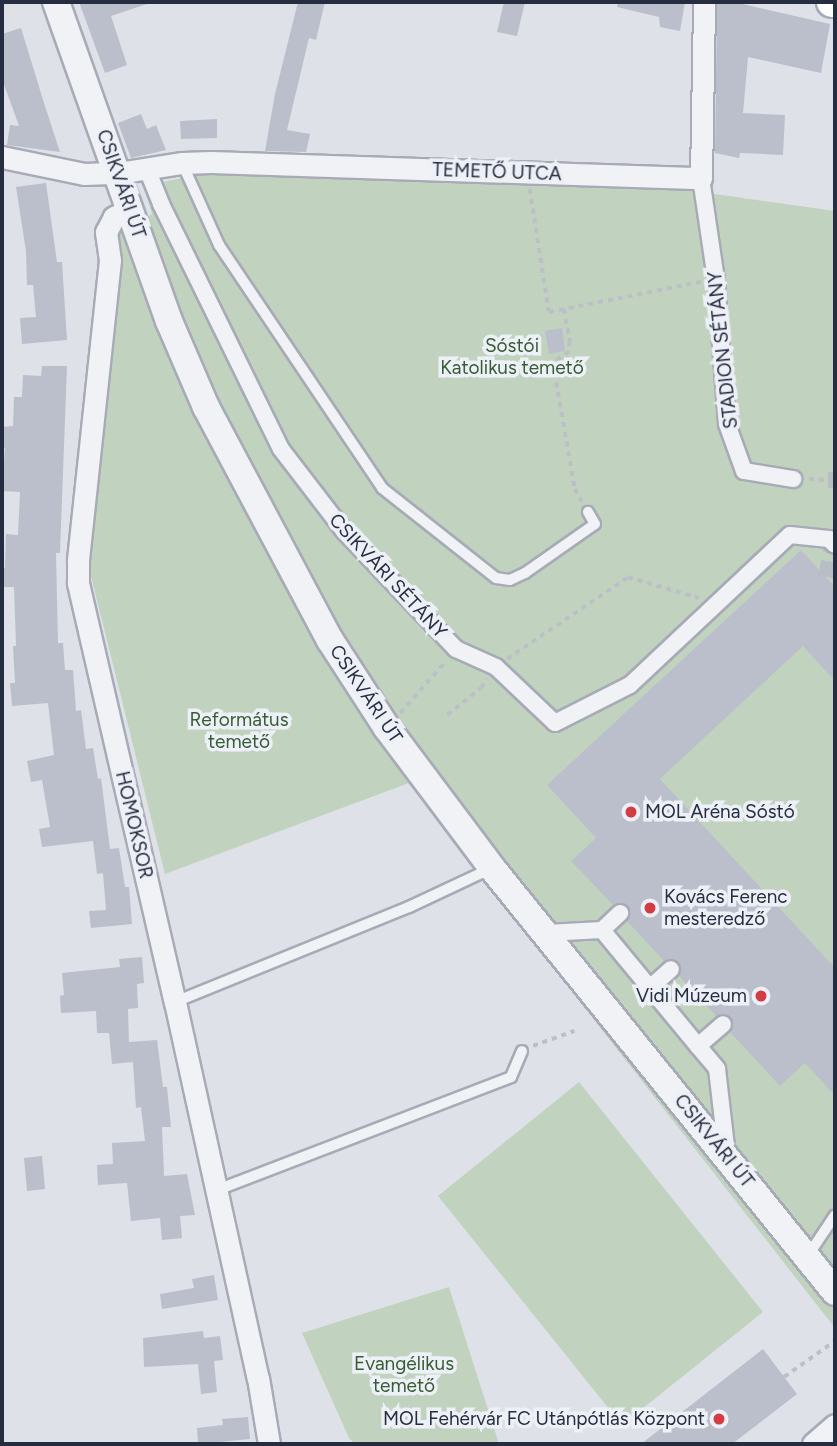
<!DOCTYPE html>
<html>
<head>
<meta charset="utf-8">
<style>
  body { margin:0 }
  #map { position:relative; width:837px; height:1446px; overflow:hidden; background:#dee1e8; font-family:Figtree,sans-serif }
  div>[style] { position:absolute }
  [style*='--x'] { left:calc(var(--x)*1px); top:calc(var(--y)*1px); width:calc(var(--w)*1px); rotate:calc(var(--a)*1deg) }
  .green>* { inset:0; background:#c1d3bf }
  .building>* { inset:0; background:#bbbfcb }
  .pedestrian-tunnel>* { height:16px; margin-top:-8px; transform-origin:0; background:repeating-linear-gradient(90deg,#b9bdc6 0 16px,transparent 0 24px) }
  .path>* { height:3.5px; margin-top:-1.75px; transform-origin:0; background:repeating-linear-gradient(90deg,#bcbfc7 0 5px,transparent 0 10px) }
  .roads { filter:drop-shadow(2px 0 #a7abb6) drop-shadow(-2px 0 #a7abb6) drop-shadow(0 2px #a7abb6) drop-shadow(0 -2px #a7abb6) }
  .service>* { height:10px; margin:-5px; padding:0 5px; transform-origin:5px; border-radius:5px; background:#f1f2f6 }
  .pedestrian>* { height:16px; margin:-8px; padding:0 8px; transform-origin:8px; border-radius:8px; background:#f1f2f6 }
  .minor>* { height:21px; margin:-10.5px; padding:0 10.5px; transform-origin:10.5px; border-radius:10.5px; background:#f1f2f6 }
  .tertiary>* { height:26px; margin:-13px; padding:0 13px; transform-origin:13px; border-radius:13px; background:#f1f2f6 }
  .secondary>* { height:30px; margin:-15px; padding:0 15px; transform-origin:15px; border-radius:15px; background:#fff }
  .dots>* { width:19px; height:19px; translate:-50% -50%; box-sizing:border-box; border:4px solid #edf0f6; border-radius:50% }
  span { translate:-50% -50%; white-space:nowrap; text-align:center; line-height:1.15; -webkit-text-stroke:7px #edf0f6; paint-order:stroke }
  .street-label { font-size:19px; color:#262d40 }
  .park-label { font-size:19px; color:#365c33 }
  .poi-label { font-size:19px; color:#262d40 }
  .left { translate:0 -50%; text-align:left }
  .right { translate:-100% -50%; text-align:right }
  .frame { position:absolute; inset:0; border:4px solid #262d40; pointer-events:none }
</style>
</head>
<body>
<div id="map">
  <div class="green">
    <div style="clip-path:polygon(215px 171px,693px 191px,835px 211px,835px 1328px,409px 783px,165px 874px,90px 572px,113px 322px,115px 234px,152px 214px,144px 186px)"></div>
    <div style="clip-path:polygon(579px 1082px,763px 1312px,622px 1425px,438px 1196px)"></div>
    <div style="clip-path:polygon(449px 1287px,499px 1444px,355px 1444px,349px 1438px,302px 1333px)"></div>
  </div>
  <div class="building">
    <div style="clip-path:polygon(79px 2px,146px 2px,147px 4px,111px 16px,127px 65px,105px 73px)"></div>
    <div style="clip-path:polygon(298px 2px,325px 2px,316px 40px,309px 38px,287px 130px,310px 134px,306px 152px,265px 151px,275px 94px)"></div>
    <div style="clip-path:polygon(504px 2px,525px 2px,517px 36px,497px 32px)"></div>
    <div style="clip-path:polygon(618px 2px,685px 2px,680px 31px,660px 27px,659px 17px,617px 7px)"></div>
    <div style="clip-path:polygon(717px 2px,734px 2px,830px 24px,821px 73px,748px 57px,743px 113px,785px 115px,783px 155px,740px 153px,739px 158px,715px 153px)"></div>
    <div style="clip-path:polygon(21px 28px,44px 103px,60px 152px,7px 145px,10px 125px,19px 126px,2px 79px,2px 34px)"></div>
    <div style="clip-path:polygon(141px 114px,147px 129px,156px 125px,166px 150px,131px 158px,118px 123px)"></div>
    <div style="clip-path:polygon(217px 119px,217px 138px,181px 139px,180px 121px)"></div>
    <div style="clip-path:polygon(46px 183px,57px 262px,62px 262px,67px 340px,22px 344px,20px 318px,36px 317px,33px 285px,27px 285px,26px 251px,16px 187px)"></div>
    <div style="clip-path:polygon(562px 328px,565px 351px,549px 354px,545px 331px)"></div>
    <div style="clip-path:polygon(42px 366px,67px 366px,60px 553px,56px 553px,58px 643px,63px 643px,65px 670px,73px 670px,76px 711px,81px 710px,86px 749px,93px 748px,98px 779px,101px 778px,110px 849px,119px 848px,125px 887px,129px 887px,132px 924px,91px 928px,89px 911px,106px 910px,103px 873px,97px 874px,93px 841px,42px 847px,39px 829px,50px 827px,42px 780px,31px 782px,27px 761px,54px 755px,48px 703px,12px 706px,10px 683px,15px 683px,13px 646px,16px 646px,14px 587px,2px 587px,2px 568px,5px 568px,6px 534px,18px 535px,20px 492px,2px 491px,5px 448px,2px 448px,2px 427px,13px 426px,14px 397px,22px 397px,23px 375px,41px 376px)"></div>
    <div style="clip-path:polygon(801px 550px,835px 587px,835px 681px,803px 646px,660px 779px,835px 968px,835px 1096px,805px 1063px,780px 1086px,730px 1032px,733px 1023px,730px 1017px,722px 1014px,716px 1016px,679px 976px,681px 967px,678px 962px,669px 959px,664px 961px,627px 921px,630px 915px,628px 906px,622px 903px,613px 905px,571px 861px,596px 838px,547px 785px)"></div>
    <div style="clip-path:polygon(142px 957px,144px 983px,137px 984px,138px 1008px,128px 1009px,129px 1042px,157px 1040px,163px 1087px,167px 1087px,171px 1127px,162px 1127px,164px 1176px,187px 1174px,195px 1215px,180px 1216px,182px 1238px,162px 1240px,160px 1218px,131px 1221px,127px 1183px,98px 1185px,97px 1165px,113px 1164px,112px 1143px,145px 1141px,141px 1107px,136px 1108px,133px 1062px,112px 1064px,109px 1033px,97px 1033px,96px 1011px,61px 1013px,60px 996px,64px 995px,62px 973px,120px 967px,119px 959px)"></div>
    <div style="clip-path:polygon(42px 1156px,45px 1189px,27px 1191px,24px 1158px)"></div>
    <div style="clip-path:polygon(214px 1275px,218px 1300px,162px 1309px,160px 1294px,194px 1288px,192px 1279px)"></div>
    <div style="clip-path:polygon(203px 1331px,204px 1338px,220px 1336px,223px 1360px,214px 1361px,217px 1392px,201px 1394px,198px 1364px,144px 1367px,143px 1338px)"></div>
    <div style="clip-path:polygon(763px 1349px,797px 1394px,732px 1444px,641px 1444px)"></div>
    <div style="clip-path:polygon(248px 1417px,250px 1439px,198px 1444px,197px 1428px,223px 1425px,222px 1419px)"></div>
  </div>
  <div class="pedestrian-tunnel">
    <div style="--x:828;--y:480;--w:7;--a:0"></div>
    <div style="--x:826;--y:577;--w:47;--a:-78.9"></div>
  </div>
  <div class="path">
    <div style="--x:530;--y:189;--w:124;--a:81.2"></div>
    <div style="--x:549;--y:312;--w:155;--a:-11.2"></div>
    <div style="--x:564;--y:309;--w:33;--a:79"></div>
    <div style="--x:570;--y:341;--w:11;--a:95"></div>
    <div style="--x:569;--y:352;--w:19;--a:145"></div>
    <div style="--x:553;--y:363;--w:128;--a:80.1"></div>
    <div style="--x:575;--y:489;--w:14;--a:60"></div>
    <div style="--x:809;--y:479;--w:19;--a:3"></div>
    <div style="--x:507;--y:659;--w:146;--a:-34.1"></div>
    <div style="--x:628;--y:577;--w:74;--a:16.5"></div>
    <div style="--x:400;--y:713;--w:69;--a:-48.5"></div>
    <div style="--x:447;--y:715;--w:43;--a:-38.5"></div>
    <div style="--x:481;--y:688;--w:11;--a:-56"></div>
    <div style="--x:533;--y:1046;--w:44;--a:-20.1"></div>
    <div style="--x:784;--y:1377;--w:62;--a:-35.2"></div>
  </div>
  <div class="roads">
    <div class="service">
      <div style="--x:182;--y:163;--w:90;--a:65.7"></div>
      <div style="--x:219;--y:245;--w:293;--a:56.1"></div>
      <div style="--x:382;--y:488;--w:145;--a:38.3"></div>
      <div style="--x:496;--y:578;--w:14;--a:8"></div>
      <div style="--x:510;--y:580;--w:17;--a:-25"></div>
      <div style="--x:525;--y:573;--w:85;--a:-35"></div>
      <div style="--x:595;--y:524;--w:14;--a:-120"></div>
      <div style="--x:175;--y:1002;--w:253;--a:-22.1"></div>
      <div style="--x:409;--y:907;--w:92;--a:-25.2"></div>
      <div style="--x:217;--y:1190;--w:315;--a:-21"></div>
      <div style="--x:511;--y:1077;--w:28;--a:-67"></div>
      <div style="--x:807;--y:1257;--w:50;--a:-56.3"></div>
    </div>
    <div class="pedestrian">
      <div style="--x:147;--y:169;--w:38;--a:68"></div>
      <div style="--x:161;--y:204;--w:273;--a:63.9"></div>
      <div style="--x:281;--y:449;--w:103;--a:52.5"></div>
      <div style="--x:344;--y:531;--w:163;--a:46.5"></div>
      <div style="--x:456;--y:649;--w:44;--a:24.2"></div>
      <div style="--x:496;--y:667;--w:81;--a:43.5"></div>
      <div style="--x:555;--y:723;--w:84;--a:-26.9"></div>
      <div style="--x:630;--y:685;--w:219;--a:-43.2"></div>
      <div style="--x:790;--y:535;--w:39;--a:6"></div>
      <div style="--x:829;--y:539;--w:8;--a:45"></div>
      <div style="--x:701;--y:178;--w:103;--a:81.6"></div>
      <div style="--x:716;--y:280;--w:144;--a:85.6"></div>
      <div style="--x:727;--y:424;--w:50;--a:70.1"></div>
      <div style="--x:744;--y:471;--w:50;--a:9.3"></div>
      <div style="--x:602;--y:930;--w:25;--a:-43"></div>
      <div style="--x:546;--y:933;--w:56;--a:-3.1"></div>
      <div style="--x:602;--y:930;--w:151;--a:50.4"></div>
      <div style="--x:698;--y:1046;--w:30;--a:50"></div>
      <div style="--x:717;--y:1069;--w:87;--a:83.4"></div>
      <div style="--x:650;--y:988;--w:28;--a:-42"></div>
      <div style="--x:698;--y:1046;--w:33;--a:-41"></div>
    </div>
    <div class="minor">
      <div style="--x:2;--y:157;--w:84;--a:11.7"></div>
      <div style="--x:84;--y:174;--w:34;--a:-2"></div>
      <div style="--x:118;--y:173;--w:65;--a:-8.9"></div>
      <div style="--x:182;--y:163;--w:29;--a:-2"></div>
      <div style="--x:211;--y:162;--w:490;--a:1.9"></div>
      <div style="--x:701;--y:178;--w:176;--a:-89"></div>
      <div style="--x:129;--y:210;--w:17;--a:155"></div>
      <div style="--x:114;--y:217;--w:17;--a:118"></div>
      <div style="--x:106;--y:232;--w:28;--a:82"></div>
      <div style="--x:110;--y:260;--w:303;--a:96.1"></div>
      <div style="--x:78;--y:561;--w:22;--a:90"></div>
      <div style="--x:78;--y:583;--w:430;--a:77"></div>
      <div style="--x:175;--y:1002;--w:385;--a:77.6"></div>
      <div style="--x:258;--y:1378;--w:67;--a:80.5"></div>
      <div style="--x:813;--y:1444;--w:29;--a:-41"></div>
    </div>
    <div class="tertiary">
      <div style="--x:56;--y:2;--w:338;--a:70.5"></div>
      <div style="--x:169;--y:321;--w:94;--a:66.7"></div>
      <div style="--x:206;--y:407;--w:264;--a:62"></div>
      <div style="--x:330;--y:640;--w:105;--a:57.1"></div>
      <div style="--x:387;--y:728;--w:175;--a:53.1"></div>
      <div style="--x:492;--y:868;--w:545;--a:51.03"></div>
    </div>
    <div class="secondary">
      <div style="--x:832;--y:2;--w:3;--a:0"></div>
    </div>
  </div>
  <div class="dots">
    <div style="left:631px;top:812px;background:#d43c42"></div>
    <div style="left:650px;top:908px;background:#d43c42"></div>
    <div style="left:761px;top:996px;background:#d43c42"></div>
    <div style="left:719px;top:1419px;background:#d43c42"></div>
  </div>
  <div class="street-label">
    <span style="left:497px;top:172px;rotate:2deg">TEMETŐ UTCA</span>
    <span style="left:121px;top:184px;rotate:71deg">CSIKVÁRI ÚT</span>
    <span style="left:723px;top:350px;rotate:-96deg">STADION SÉTÁNY</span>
    <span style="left:388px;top:576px;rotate:47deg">CSIKVÁRI SÉTÁNY</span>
    <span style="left:366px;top:694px;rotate:56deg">CSIKVÁRI ÚT</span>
    <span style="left:134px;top:825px;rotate:77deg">HOMOKSOR</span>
    <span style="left:714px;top:1141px;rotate:51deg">CSIKVÁRI ÚT</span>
  </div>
  <div class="park-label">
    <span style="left:512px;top:357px">Sóstói<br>Katolikus temető</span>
    <span style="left:239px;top:731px">Református<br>temető</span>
    <span style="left:404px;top:1375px">Evangélikus<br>temető</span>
  </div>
  <div class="poi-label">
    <span class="left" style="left:645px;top:812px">MOL Aréna Sóstó</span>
    <span class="left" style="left:664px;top:908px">Kovács Ferenc<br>mesteredző</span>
    <span class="right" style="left:747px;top:996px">Vidi Múzeum</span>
    <span class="right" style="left:705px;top:1419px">MOL Fehérvár FC Utánpótlás Központ</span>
  </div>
  <div class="frame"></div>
</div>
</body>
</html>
